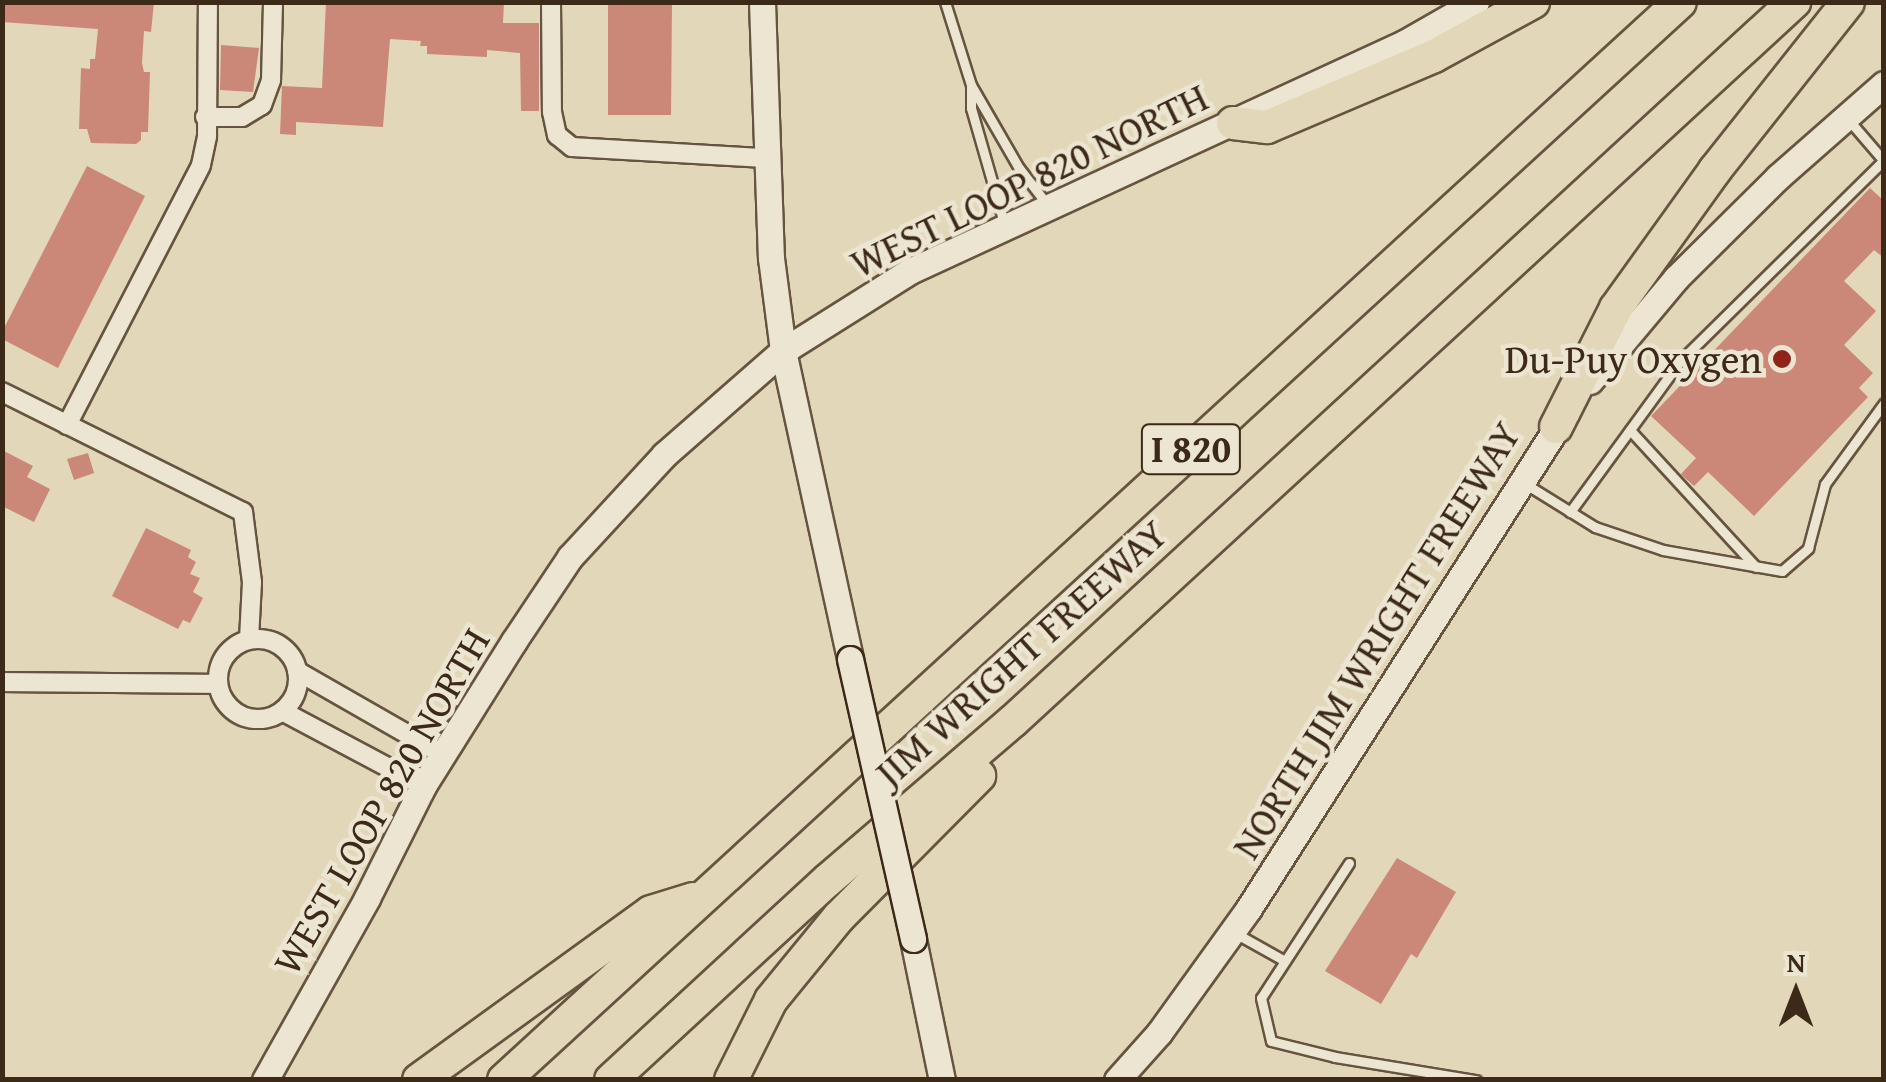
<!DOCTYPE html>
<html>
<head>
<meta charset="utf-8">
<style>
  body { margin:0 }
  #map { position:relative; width:1886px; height:1082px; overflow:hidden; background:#e2d7b9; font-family:"Gentium Book Plus",serif }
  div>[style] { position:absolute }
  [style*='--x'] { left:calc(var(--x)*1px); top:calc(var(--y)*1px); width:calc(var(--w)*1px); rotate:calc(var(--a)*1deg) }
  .building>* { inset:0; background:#cb8879 }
  .roads { filter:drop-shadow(2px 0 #665440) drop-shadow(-2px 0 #665440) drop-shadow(0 2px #665440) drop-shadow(0 -2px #665440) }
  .lane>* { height:9px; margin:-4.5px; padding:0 4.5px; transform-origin:4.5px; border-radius:4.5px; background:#ece5d2 }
  .street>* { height:18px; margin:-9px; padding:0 9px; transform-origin:9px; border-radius:9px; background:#ece5d2 }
  .street>.ring { margin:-9px; padding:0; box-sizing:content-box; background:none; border:18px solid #ece5d2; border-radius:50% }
  .secondary>* { height:25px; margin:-12.5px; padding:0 12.5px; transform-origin:12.5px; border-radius:12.5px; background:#ece5d2 }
  .highway>* { height:32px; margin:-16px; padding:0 16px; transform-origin:16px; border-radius:16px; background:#e2d7b9 }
  .bridges { filter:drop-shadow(2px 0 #3c2917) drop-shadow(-2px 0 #3c2917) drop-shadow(0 2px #3c2917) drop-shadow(0 -2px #3c2917) }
  .secondary-bridge>* { height:25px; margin:-12.5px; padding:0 12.5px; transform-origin:12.5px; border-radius:12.5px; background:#ece5d2 }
  .dots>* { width:28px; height:28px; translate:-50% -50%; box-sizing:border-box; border:5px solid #ece5d2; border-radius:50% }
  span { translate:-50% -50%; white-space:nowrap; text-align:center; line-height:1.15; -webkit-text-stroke:9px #ece5d2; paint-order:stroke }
  .shield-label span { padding:2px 8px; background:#ece5d2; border:2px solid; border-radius:8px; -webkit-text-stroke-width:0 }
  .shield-label { font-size:38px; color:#3c2917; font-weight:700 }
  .street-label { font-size:40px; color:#3c2917 }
  .poi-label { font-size:40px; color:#3c2917 }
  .right { translate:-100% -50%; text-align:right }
  .frame { position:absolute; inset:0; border:5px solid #3c2917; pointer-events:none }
  .north { position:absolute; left:1746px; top:942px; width:100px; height:100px; -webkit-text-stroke:8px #ece5d2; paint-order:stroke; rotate:0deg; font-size:28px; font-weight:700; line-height:40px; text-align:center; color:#3c2917 }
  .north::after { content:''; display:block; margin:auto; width:35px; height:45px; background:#3c2917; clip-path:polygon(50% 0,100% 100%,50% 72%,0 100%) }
</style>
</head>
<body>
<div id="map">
  <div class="building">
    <div style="clip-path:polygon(2px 2px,154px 2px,151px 32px,144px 31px,142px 63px,144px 72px,150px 72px,148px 132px,141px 132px,141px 140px,136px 144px,91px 143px,87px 129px,79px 129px,81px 68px,90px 69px,90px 59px,95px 59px,98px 29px,2px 22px)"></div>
    <div style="clip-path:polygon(326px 2px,504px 2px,503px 23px,539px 23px,539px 111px,521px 111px,520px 53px,487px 50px,487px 57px,427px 54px,427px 46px,420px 46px,421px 41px,390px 39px,383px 127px,296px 122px,296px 135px,280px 134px,282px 86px,322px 88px)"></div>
    <div style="clip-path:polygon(608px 2px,672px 2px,671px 115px,608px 115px)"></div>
    <div style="clip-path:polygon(221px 45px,259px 48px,253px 92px,220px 90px)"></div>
    <div style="clip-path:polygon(87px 166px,145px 196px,58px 368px,2px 339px,2px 332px)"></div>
    <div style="clip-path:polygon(1870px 188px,1884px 201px,1884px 258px,1874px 250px,1844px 281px,1876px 311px,1844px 345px,1873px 373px,1859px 388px,1868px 397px,1754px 516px,1708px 472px,1694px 486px,1685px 478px,1681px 474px,1696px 458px,1651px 416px)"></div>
    <div style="clip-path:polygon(2px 450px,33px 466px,27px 477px,50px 489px,34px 522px,2px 506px)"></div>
    <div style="clip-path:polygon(88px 453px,94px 473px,74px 480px,67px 459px)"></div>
    <div style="clip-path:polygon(146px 528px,191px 550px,188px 557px,196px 562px,190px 574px,200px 578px,193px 592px,203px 598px,190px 623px,183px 620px,178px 629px,112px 596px)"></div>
    <div style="clip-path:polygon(1397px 858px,1456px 892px,1417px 958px,1411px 954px,1381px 1004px,1325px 971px)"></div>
  </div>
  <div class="roads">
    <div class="lane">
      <div style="--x:945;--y:2;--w:87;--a:72.6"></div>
      <div style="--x:971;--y:85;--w:96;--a:60"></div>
      <div style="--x:1019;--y:168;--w:44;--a:52.4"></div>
      <div style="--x:971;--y:88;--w:20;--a:90"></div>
      <div style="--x:971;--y:108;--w:120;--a:74"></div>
      <div style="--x:1847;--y:118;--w:57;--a:49.3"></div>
      <div style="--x:1630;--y:430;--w:186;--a:47.4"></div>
      <div style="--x:1524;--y:483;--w:84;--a:31.8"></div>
      <div style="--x:1595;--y:527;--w:72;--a:18.7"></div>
      <div style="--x:1663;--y:550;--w:121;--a:10"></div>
      <div style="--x:1782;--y:571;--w:35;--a:-41"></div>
      <div style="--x:1808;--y:548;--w:66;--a:-75.1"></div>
      <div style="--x:1825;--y:484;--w:100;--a:-53.9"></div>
      <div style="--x:1570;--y:512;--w:188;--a:-53.9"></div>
      <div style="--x:1681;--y:360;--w:284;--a:-44.6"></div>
      <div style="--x:1349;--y:863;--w:161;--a:123.1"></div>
      <div style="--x:1261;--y:998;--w:44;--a:76.9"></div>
      <div style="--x:1271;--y:1041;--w:66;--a:14"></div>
      <div style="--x:1335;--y:1057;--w:143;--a:9.3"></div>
      <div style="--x:1235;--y:933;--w:57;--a:29.2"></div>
    </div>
    <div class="street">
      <div style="--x:551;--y:2;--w:110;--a:89.5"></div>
      <div style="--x:552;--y:112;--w:24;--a:78"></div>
      <div style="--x:557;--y:135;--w:19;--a:39"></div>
      <div style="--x:572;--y:147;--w:193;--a:3.3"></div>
      <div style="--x:205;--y:117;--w:37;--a:0"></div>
      <div style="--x:242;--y:117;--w:23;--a:-31"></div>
      <div style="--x:262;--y:105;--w:27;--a:-70"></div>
      <div style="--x:271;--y:80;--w:78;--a:-88.5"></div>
      <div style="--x:2;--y:392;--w:269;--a:26.5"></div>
      <div style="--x:243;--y:512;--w:71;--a:82.7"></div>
      <div style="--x:252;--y:582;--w:58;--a:93"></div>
      <div style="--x:67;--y:425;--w:292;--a:-62.7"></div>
      <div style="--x:201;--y:165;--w:30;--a:-78"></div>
      <div style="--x:207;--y:136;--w:134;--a:-89.6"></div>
      <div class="ring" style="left:218px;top:639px;width:62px;height:62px"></div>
      <div style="--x:297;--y:671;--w:167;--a:29.8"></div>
      <div style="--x:2;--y:682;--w:216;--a:0.5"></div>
      <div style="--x:282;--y:711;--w:160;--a:28"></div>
    </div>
    <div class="secondary">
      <div style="--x:762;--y:2;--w:256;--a:88"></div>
      <div style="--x:771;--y:258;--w:94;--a:82.6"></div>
      <div style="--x:783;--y:351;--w:315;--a:77.7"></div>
      <div style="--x:1590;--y:381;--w:134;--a:-50.1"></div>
      <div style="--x:1676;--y:278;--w:144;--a:-44.7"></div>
      <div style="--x:1778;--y:177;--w:141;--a:-41.3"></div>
      <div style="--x:913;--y:939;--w:144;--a:78.4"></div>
      <div style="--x:265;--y:1080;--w:209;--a:-60.7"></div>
      <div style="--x:367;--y:898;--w:125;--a:-63.4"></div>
      <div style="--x:423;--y:786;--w:171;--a:-57.9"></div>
      <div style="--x:514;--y:641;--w:101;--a:-56.3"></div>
      <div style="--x:570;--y:557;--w:139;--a:-47.3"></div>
      <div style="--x:664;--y:455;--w:158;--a:-41.2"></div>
      <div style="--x:783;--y:351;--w:150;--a:-32.2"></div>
      <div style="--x:910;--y:271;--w:544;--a:-24.78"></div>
      <div style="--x:1404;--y:43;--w:83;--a:-29.7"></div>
      <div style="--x:1117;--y:1080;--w:63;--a:-48.2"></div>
      <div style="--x:1159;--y:1033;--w:154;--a:-54.2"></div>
      <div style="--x:1249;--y:908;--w:588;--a:-57.36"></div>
    </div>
    <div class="highway">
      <div style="--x:1233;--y:123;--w:34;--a:7"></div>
      <div style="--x:1267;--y:127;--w:181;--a:-23"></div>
      <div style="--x:1434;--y:56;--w:113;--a:-28.6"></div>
      <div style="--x:1556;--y:427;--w:133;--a:-63.2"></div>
      <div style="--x:1616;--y:308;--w:170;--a:-54.3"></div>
      <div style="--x:1715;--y:170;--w:214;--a:-51.6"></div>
      <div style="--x:419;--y:1080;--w:286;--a:-35.9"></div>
      <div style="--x:651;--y:912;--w:44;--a:-17.2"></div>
      <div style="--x:504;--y:1080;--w:1595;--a:-42.51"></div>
      <div style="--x:611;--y:1080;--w:295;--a:-42.7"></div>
      <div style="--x:828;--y:880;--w:244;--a:-40.7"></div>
      <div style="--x:1013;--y:721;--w:1062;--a:-42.63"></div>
      <div style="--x:731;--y:1080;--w:89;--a:-63.4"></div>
      <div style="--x:771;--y:1000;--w:107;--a:-50.7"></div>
      <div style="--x:839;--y:917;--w:199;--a:-45.2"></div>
    </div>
  </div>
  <div class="bridges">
    <div class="secondary-bridge">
      <div style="--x:850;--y:659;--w:287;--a:77.3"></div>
    </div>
  </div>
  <div class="dots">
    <div style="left:1782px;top:359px;background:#8f2418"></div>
  </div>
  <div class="shield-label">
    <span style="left:1191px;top:449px">I 820</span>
  </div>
  <div class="street-label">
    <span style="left:1029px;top:180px;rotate:-26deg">WEST LOOP 820 NORTH</span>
    <span style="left:1376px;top:640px;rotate:-58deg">NORTH JIM WRIGHT FREEWAY</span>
    <span style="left:1021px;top:653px;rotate:-42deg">JIM WRIGHT FREEWAY</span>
    <span style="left:381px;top:801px;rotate:-60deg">WEST LOOP 820 NORTH</span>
  </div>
  <div class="poi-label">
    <span class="right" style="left:1762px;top:359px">Du-Puy Oxygen</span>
  </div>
  <div class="frame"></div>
  <div class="north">N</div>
</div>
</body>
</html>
